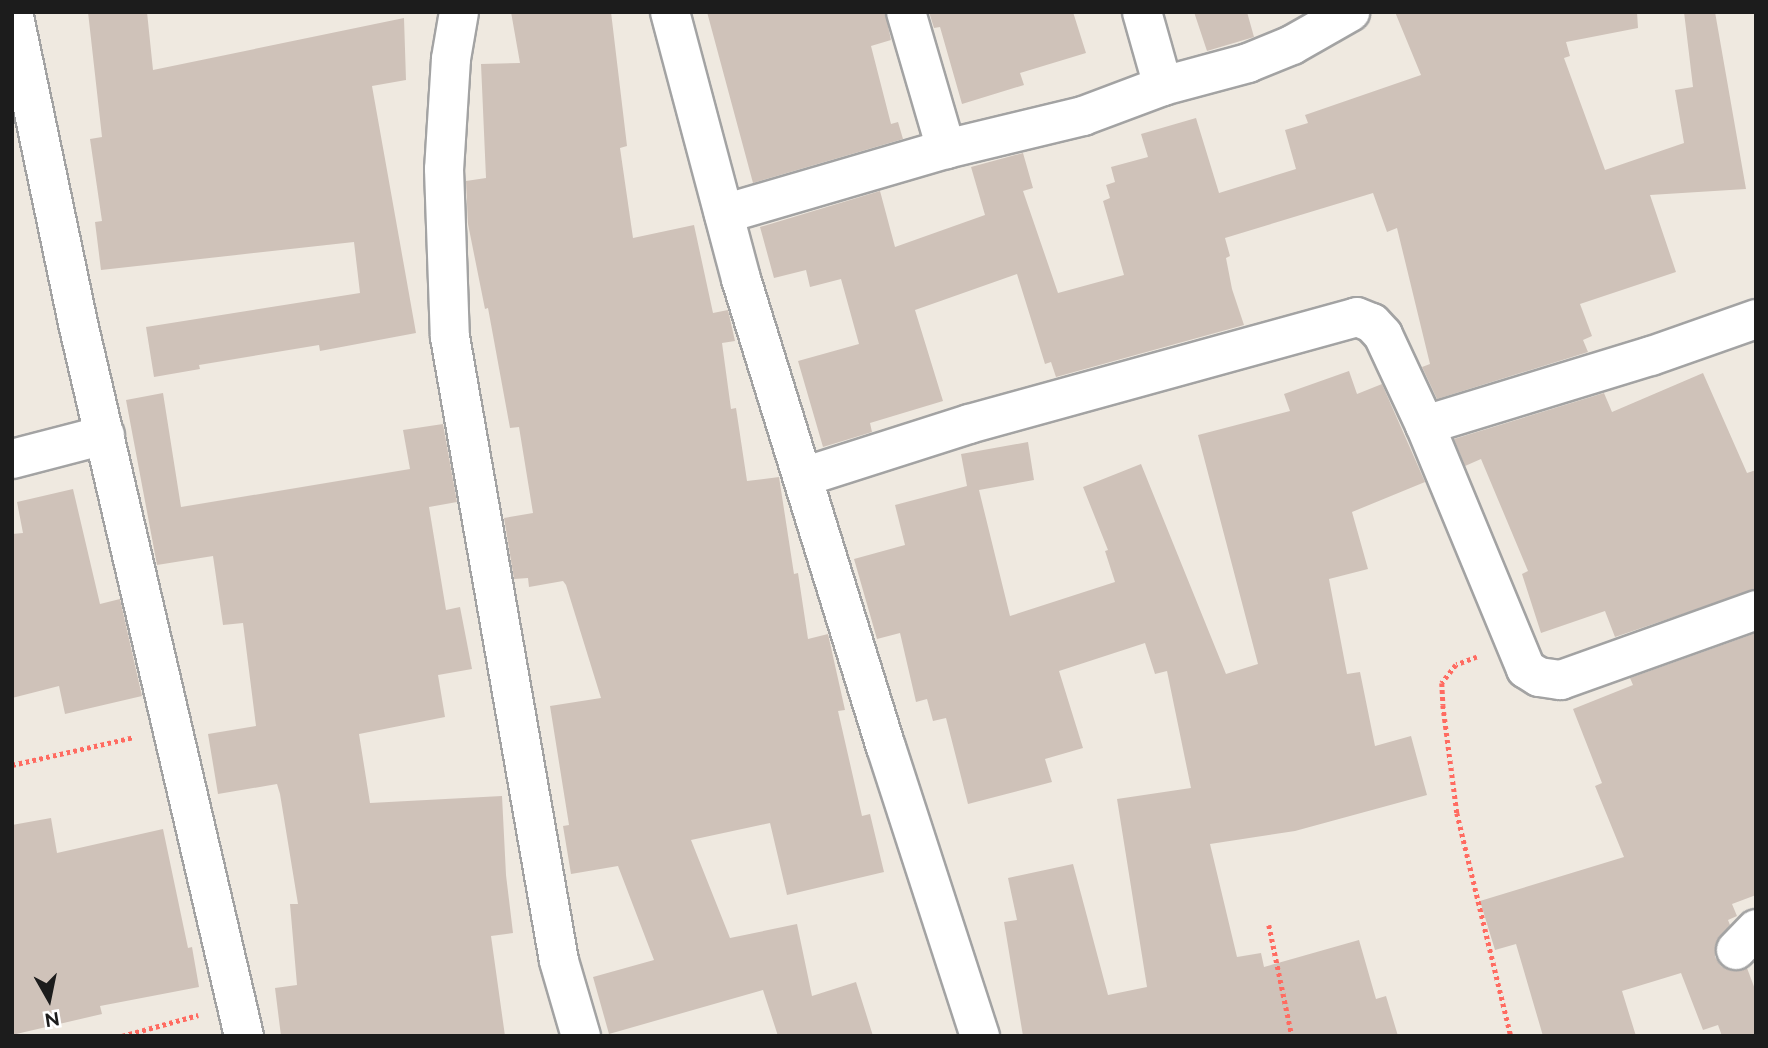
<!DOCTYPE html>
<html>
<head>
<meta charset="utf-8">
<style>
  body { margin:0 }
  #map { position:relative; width:1768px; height:1048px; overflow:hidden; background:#efe9e0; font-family:Raleway,sans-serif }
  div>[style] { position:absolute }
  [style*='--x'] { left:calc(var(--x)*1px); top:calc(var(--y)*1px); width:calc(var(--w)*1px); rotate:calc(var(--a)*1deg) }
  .building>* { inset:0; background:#cfc2b9 }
  .path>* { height:4.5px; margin-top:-2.25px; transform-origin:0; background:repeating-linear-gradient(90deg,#ff6b61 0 3.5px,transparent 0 7px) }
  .roads { filter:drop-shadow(2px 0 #a3a3a3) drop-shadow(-2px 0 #a3a3a3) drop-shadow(0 2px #a3a3a3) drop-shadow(0 -2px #a3a3a3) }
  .street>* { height:38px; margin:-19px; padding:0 19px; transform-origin:19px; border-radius:19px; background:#fff }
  span { translate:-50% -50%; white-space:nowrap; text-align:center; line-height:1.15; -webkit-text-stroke:5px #fff; paint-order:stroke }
  .frame { position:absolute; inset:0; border:14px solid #1c1c1c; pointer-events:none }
  .north { position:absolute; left:14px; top:964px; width:70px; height:70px; -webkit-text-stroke:5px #fff; paint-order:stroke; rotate:171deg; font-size:19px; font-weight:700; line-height:28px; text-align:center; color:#1c1c1c }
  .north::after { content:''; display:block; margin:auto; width:24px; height:32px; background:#1c1c1c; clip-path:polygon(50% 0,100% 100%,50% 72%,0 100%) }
</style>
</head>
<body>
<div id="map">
  <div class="building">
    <div style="clip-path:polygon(88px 12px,147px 12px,153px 70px,404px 18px,406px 80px,372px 86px,416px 333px,320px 351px,319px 345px,199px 365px,200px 369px,154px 377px,146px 327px,360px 293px,354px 242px,101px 270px,95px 222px,102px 221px,90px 139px,102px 137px)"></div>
    <div style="clip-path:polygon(511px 12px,611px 12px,627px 146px,620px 148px,633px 238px,694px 225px,713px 313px,728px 310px,735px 341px,722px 343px,731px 409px,736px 408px,747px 481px,779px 477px,794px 574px,798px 573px,808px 639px,828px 634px,845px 710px,838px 711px,862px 816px,870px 814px,884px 872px,787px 895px,770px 823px,691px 840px,730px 938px,797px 924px,812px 996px,856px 982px,873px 1036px,778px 1036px,763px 990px,609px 1034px,593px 977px,654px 960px,618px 866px,571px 874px,563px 826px,569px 825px,550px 706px,601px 698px,566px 585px,563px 581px,529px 587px,528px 578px,514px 579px,504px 518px,533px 513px,519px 427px,510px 428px,488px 308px,485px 309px,468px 224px,466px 181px,486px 178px,481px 64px,520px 63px)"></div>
    <div style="clip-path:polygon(707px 12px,885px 12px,891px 40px,871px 46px,891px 124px,898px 122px,903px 139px,753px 183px)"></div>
    <div style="clip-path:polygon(929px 12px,1073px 12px,1086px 53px,1020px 73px,1024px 85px,962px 104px,940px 27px,934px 28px)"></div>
    <div style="clip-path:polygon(1194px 12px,1247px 12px,1254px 37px,1207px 51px)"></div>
    <div style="clip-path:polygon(1395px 12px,1637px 12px,1638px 28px,1566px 42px,1570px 56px,1564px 58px,1605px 170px,1684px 143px,1675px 90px,1693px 87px,1684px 12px,1715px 12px,1746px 189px,1650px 195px,1676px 272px,1580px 304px,1592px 336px,1583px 340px,1588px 352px,1437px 399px,1422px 367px,1430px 364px,1397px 228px,1387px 232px,1373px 193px,1225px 238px,1230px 256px,1226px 258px,1232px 289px,1244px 325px,1056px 377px,1051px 362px,1045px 364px,1017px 274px,915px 310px,943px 401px,870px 423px,872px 432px,823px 447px,798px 361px,859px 344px,841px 279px,810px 287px,806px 270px,774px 278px,760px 227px,880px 191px,895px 247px,985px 215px,971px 167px,1023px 153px,1033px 188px,1023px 191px,1058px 293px,1124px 275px,1103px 201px,1110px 198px,1106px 185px,1115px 182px,1111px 167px,1148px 157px,1141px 134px,1196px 118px,1219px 193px,1296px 169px,1285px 130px,1308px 123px,1305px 115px,1421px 75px)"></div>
    <div style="clip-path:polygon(1349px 371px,1357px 394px,1382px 384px,1425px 482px,1352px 512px,1368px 569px,1329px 579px,1347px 674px,1360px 672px,1375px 746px,1411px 736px,1427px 795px,1295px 831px,1210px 844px,1237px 957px,1261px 953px,1264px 967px,1359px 940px,1376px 999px,1386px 996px,1398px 1036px,1023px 1036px,1004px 922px,1017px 920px,1008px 878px,1073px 864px,1108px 995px,1147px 987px,1117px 799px,1191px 788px,1167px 671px,1155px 674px,1145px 643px,1059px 671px,1083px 748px,1045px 759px,1052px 782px,968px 804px,946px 718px,933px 721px,927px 699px,916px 702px,900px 633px,877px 639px,854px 559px,905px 545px,895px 505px,967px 486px,961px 454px,1028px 442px,1034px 480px,979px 490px,1010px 616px,1115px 582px,1105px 551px,1108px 550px,1083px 487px,1141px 464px,1226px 674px,1258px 664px,1198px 435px,1290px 411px,1284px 394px)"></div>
    <div style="clip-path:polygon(1703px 373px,1747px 473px,1756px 470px,1756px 589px,1615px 637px,1605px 611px,1541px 633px,1522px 574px,1528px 571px,1481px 459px,1465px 466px,1454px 439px,1604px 393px,1612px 412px)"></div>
    <div style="clip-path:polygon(163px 393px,181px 507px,410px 469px,403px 430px,443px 424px,457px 502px,429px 507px,446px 610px,460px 607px,472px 669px,438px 675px,445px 717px,359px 734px,370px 803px,502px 796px,506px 875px,513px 933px,491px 936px,505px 1036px,281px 1036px,275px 988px,297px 985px,290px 904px,298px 904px,280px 794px,277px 784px,218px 794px,208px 734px,256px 726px,243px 623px,223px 625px,213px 556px,157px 565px,126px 400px)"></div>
    <div style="clip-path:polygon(73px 489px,100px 604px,120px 599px,142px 696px,65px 714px,59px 686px,12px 698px,12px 534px,23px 533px,17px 502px)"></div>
    <div style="clip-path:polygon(1756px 633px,1756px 895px,1732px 904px,1737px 916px,1728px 920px,1730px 925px,1715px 946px,1715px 957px,1721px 966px,1732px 971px,1747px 968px,1756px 992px,1756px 1036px,1722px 1036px,1718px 1025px,1703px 1030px,1681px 973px,1622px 991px,1636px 1036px,1543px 1036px,1516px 944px,1495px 950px,1480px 901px,1624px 857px,1595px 786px,1602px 783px,1573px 709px,1633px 685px,1630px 678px)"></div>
    <div style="clip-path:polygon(51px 818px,57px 853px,163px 829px,188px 948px,192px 947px,199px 987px,100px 1006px,102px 1014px,12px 1035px,12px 825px)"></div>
  </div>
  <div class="path">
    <div style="--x:1477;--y:657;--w:22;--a:159"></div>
    <div style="--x:1456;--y:665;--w:23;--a:128"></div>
    <div style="--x:1442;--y:683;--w:22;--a:87"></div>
    <div style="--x:1443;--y:705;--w:109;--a:82.6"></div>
    <div style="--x:1457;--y:813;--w:229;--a:76.4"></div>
    <div style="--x:12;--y:765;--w:125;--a:-12.9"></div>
    <div style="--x:1269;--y:925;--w:113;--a:78.3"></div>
    <div style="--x:122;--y:1036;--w:79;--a:-15.4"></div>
  </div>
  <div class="roads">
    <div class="street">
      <div style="--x:13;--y:12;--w:314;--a:78.2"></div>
      <div style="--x:77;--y:319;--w:736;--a:76.89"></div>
      <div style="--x:459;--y:12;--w:48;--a:99.7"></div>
      <div style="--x:451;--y:59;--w:110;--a:93.6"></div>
      <div style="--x:444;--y:169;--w:168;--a:88"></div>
      <div style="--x:450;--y:337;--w:633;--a:80.09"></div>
      <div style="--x:559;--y:961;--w:78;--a:73.7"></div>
      <div style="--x:670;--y:12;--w:276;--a:75.1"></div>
      <div style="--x:741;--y:279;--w:490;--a:72.8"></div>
      <div style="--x:886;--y:747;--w:304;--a:72"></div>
      <div style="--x:906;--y:12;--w:143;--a:73.7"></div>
      <div style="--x:1142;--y:12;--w:77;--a:74.2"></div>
      <div style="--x:724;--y:214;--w:231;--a:-16.3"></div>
      <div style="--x:946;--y:149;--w:141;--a:-13.5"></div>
      <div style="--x:1083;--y:116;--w:85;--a:-20.6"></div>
      <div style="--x:1163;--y:86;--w:88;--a:-15.1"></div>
      <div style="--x:1248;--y:63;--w:48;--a:-22.2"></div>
      <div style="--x:1292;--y:45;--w:67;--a:-29.6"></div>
      <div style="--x:1425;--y:425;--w:236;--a:-17"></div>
      <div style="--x:1651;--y:356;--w:111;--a:-19.4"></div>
      <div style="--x:12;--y:459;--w:96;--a:-14.5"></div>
      <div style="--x:803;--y:477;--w:174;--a:-17.7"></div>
      <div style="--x:969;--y:424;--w:402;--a:-15.4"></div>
      <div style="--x:1357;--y:317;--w:16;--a:22"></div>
      <div style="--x:1372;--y:323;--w:16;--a:47"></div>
      <div style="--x:1383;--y:335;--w:99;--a:65"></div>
      <div style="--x:1425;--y:425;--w:264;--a:67.5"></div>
      <div style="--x:1526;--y:669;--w:15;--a:32"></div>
      <div style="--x:1539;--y:677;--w:22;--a:8"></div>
      <div style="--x:1561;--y:680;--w:207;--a:-19.7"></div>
      <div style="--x:1736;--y:950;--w:29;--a:-46"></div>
    </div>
  </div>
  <div class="frame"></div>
  <div class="north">N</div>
</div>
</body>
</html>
